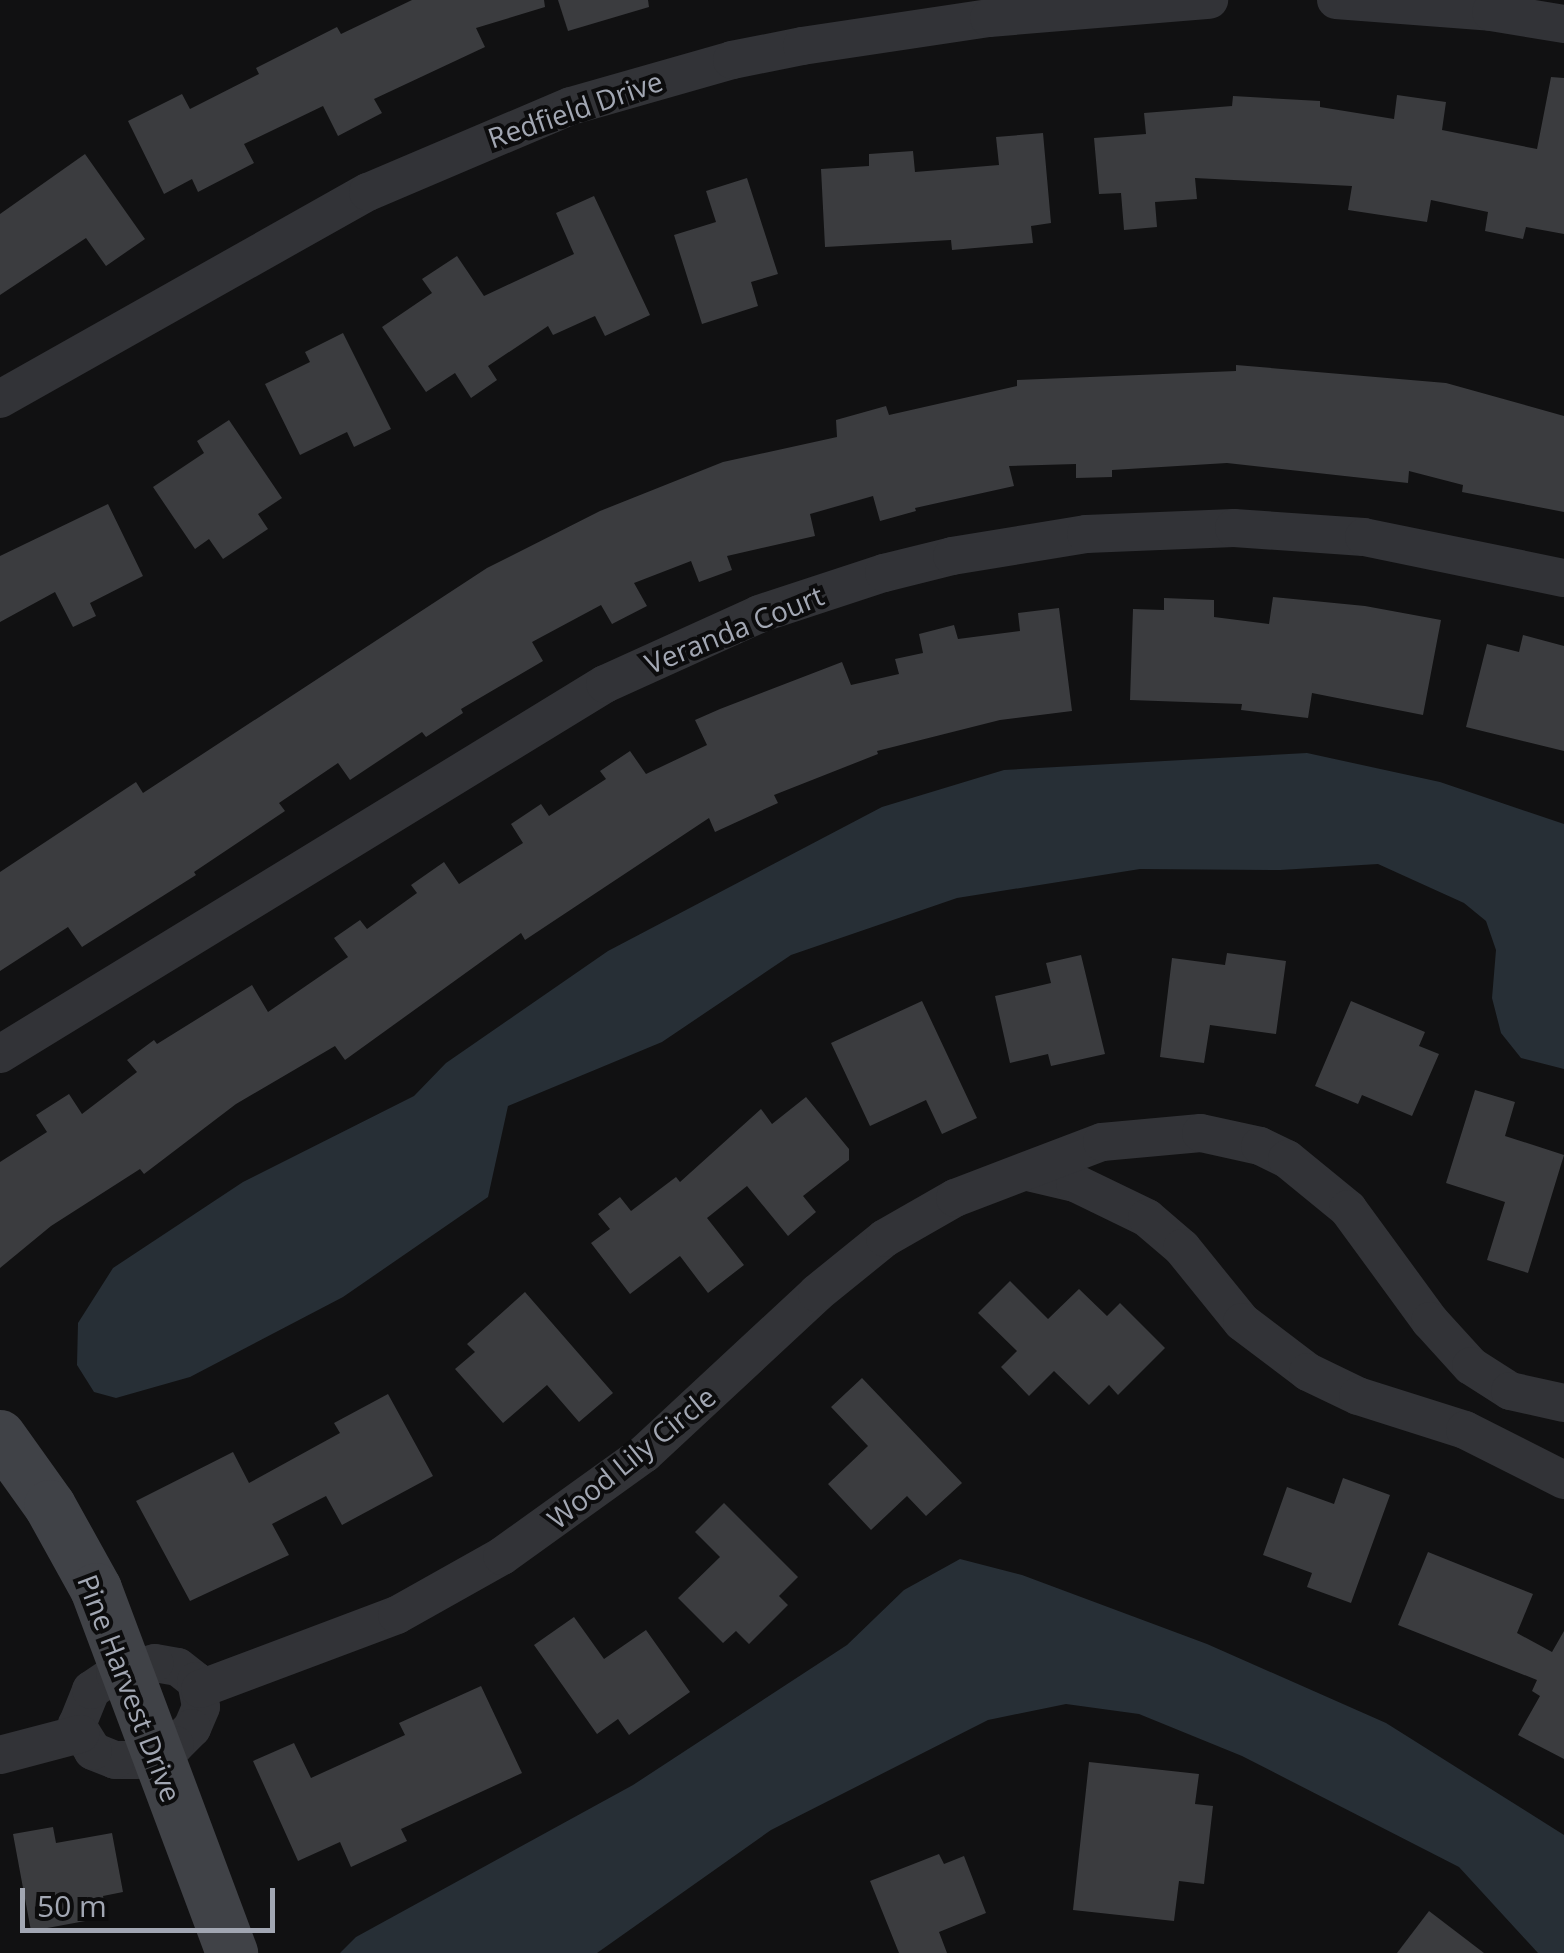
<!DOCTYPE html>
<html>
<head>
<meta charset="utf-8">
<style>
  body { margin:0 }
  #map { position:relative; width:1564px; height:1953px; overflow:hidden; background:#111112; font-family:"Open Sans",sans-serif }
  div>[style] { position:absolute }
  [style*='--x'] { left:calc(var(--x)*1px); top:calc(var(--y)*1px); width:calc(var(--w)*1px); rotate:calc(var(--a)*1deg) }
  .water>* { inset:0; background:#272f36 }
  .building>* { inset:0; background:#3b3c3f }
  .street>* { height:38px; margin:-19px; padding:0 19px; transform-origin:19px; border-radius:19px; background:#323337 }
  .secondary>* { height:52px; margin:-26px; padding:0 26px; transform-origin:26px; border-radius:26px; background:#404247 }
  span { translate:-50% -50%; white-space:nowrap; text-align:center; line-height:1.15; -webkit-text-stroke:8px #0c0c0d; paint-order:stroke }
  .street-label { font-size:28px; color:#a2a7b3 }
  .scale { position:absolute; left:20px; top:1888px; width:255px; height:45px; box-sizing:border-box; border:5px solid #a2a7b3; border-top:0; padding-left:12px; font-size:30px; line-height:35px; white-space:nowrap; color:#a2a7b3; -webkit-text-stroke:8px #0c0c0d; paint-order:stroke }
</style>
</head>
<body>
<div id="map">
  <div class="water">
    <div style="clip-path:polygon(1307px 753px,1440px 782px,1564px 824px,1564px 1069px,1521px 1058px,1501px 1033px,1492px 998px,1496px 950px,1486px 921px,1464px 903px,1378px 864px,1280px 870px,1140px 869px,957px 898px,791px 955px,662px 1042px,508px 1106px,488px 1197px,343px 1297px,190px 1377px,116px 1398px,94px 1392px,77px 1365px,78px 1323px,113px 1268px,243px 1182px,414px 1096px,446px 1063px,608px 951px,882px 807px,1004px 770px)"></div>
    <div style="clip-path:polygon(960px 1559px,1022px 1575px,1207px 1644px,1386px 1723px,1564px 1835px,1564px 1953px,1538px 1953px,1459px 1867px,1242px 1756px,1139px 1714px,1066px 1704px,988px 1720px,771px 1830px,597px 1953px,340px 1953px,356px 1937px,633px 1785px,847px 1645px,904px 1590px)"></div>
  </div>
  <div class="building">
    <div style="clip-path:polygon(412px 0,544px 0,545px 7px,476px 28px,485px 47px,374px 99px,382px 113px,338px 136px,323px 106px,244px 144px,254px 163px,198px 192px,192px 179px,164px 194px,128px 121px,182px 94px,190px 109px,259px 74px,256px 68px,337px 27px,341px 34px)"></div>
    <div style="clip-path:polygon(558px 0,648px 0,649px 7px,568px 31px)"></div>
    <div style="clip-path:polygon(1551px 77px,1564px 78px,1564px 234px,1526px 227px,1523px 239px,1485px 231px,1488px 212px,1431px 200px,1427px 222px,1348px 210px,1352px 186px,1195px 178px,1197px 199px,1155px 202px,1157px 227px,1124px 230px,1121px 193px,1099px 194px,1094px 138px,1146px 134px,1144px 113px,1232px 106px,1233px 96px,1320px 101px,1320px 107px,1394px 119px,1397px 95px,1446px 102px,1442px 130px,1537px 149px)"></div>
    <div style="clip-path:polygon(1043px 133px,1051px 223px,1031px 226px,1033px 243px,952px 250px,951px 240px,825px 247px,821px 169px,869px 166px,869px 154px,913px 151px,915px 172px,999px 165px,996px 137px)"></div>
    <div style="clip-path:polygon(85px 154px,145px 239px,106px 266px,86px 238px,0 295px,0 214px)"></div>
    <div style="clip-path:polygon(747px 178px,778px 274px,751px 282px,758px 306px,702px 324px,674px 235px,716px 222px,706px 191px)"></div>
    <div style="clip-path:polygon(594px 196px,650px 315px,605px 336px,595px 316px,553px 335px,548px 326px,488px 366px,497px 380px,471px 398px,455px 373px,426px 392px,382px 327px,432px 293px,422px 279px,457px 256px,484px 296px,574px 254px,556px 213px)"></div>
    <div style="clip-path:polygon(343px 333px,391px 429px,354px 447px,347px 432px,300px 455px,265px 384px,310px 362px,305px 352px)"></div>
    <div style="clip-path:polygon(1236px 365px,1446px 383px,1564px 416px,1564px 512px,1462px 492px,1463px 485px,1409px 471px,1408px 483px,1227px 463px,1112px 470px,1112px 477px,1076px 478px,1076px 464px,1009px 466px,1014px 486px,915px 508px,916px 511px,880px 521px,873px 496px,810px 514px,815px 536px,727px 556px,732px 570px,699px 582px,691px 561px,634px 583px,647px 606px,612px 624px,601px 605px,532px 642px,543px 661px,461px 709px,463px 713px,426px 737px,422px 732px,350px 780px,338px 763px,279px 803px,285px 811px,194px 872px,196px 875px,82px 947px,68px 927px,0 971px,0 872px,136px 782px,143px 793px,487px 568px,600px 511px,723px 462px,837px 437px,836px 420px,886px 406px,889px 415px,1017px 386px,1017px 380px,1236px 371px)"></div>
    <div style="clip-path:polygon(229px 420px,282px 498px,258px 514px,268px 529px,223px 559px,209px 539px,195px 549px,153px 487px,204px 453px,197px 441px)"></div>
    <div style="clip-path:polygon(108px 504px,143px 576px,90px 603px,96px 616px,73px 627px,55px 592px,0 622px,0 556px)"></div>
    <div style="clip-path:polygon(1273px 597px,1365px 606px,1441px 620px,1423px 715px,1312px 693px,1308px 718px,1241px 710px,1242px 704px,1130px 700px,1133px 609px,1164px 610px,1164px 598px,1214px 600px,1214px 617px,1269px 624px)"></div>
    <div style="clip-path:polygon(1059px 608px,1072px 711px,1000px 720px,877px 751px,878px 754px,774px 795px,778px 803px,715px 832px,709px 818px,525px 940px,521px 933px,345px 1060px,335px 1046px,236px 1104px,144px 1174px,140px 1169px,51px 1226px,0 1268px,0 1162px,47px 1132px,36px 1115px,69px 1094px,82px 1114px,137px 1072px,127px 1060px,154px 1040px,157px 1044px,252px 985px,268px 1012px,348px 957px,334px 938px,360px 920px,367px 929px,417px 893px,411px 885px,444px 862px,459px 884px,523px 843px,511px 824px,541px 804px,549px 816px,606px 779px,600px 771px,630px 751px,646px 774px,707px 745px,695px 720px,720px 709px,842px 662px,851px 685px,899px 674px,895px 659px,923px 653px,919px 634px,954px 625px,958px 639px,1020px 631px,1018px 613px)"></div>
    <div style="clip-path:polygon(1523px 635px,1564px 646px,1564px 751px,1466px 727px,1487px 644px,1519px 652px)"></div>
    <div style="clip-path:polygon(1227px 953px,1286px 961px,1276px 1034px,1210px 1025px,1204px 1063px,1160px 1057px,1172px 958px,1225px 965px)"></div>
    <div style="clip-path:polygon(1081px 955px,1105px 1054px,1051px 1066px,1048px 1054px,1010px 1063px,995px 996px,1051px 983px,1046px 963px)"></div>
    <div style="clip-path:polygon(922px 1001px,977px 1118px,942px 1134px,926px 1100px,870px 1126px,831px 1043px)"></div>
    <div style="clip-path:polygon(1351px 1001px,1425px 1032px,1419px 1046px,1439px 1054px,1412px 1116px,1362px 1095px,1358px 1104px,1315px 1086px)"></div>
    <div style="clip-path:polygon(1475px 1090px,1515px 1102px,1505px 1136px,1564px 1155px,1528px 1273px,1487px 1260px,1505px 1202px,1446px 1183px)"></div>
    <div style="clip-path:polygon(806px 1097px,849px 1149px,849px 1160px,803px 1196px,816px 1212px,788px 1236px,747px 1186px,707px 1218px,744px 1265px,708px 1293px,680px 1256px,630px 1294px,591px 1243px,610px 1229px,598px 1214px,620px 1197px,631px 1211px,676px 1177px,680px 1182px,761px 1109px,772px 1124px)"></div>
    <div style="clip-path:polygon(1010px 1281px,1048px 1319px,1079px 1289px,1107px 1316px,1120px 1303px,1165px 1348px,1118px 1395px,1109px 1385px,1089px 1405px,1054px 1371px,1029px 1396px,1001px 1367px,1017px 1351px,978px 1313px)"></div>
    <div style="clip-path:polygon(525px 1292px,613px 1393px,579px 1422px,547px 1385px,503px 1423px,455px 1369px,475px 1352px,467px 1344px)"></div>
    <div style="clip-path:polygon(862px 1378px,962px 1483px,926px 1516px,907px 1496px,871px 1530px,828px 1484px,868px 1446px,831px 1407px)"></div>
    <div style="clip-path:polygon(388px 1394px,433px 1476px,342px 1525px,326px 1496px,272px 1524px,289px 1555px,190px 1601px,136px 1501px,233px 1452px,249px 1483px,340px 1433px,334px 1423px)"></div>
    <div style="clip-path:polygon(1343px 1478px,1390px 1495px,1351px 1603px,1307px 1587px,1312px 1573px,1263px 1555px,1287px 1487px,1334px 1504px)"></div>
    <div style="clip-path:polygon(724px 1503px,798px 1577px,779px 1596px,788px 1605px,749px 1644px,736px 1631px,723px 1643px,678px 1598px,720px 1557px,695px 1532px)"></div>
    <div style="clip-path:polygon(1428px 1552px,1533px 1594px,1517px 1633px,1552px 1652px,1564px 1631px,1564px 1759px,1518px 1735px,1540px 1696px,1532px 1691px,1537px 1680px,1398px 1625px)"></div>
    <div style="clip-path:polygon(574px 1617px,604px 1659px,646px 1630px,690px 1692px,629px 1735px,618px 1719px,597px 1734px,534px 1645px)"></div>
    <div style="clip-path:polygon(481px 1686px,522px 1773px,401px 1829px,407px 1841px,351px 1867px,340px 1842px,298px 1861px,253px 1761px,294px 1743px,311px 1778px,405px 1735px,399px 1723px)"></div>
    <div style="clip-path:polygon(1089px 1762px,1199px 1774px,1195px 1804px,1213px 1806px,1204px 1884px,1179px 1881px,1174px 1921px,1073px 1910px)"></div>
    <div style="clip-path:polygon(53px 1827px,56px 1843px,112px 1833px,123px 1892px,103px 1896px,107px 1917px,31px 1931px,13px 1834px)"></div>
    <div style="clip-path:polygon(939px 1854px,944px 1864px,964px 1856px,986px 1913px,939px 1932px,947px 1953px,899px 1953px,870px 1881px)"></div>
    <div style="clip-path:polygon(1429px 1911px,1484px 1953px,1397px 1953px)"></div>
  </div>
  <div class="street">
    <div style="--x:1336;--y:0;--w:155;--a:4.4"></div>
    <div style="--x:1491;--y:12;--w:74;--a:9.3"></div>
    <div style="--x:0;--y:399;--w:422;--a:-29.4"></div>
    <div style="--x:368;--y:192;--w:220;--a:-23"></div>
    <div style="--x:571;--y:106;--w:167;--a:-15.9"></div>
    <div style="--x:732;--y:60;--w:71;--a:-11.3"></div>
    <div style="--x:802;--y:46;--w:189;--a:-8.5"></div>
    <div style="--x:989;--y:18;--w:221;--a:-4.7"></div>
    <div style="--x:0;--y:1054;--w:709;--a:-31.45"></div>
    <div style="--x:605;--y:684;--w:169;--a:-24.4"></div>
    <div style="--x:759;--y:614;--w:132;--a:-18.2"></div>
    <div style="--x:884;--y:573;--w:70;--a:-14"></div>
    <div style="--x:952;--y:556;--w:136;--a:-9.3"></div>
    <div style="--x:1086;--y:534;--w:148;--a:-2.3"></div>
    <div style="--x:1234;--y:528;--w:130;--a:4"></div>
    <div style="--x:1364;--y:537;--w:204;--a:11.6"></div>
    <div style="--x:1028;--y:1172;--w:48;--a:13.2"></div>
    <div style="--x:1075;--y:1183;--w:80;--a:25.9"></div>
    <div style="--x:1147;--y:1218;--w:46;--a:40.6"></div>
    <div style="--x:1182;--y:1248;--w:95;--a:51"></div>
    <div style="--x:1242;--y:1322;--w:83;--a:37.1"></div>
    <div style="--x:1308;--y:1372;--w:55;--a:25.6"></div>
    <div style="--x:1358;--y:1396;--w:112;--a:17.6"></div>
    <div style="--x:1465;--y:1430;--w:111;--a:26.8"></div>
    <div style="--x:155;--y:1663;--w:23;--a:10"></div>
    <div style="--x:178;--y:1667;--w:23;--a:38"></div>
    <div style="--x:196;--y:1681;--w:26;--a:79"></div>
    <div style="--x:201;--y:1707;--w:23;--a:113"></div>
    <div style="--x:192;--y:1728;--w:24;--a:135"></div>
    <div style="--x:175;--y:1745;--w:41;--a:158.5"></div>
    <div style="--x:137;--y:1760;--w:22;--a:180"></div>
    <div style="--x:115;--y:1760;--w:24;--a:-158"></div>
    <div style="--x:93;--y:1751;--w:31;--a:-122"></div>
    <div style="--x:77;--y:1725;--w:38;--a:-68"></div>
    <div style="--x:91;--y:1690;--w:29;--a:-34"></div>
    <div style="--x:115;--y:1674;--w:41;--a:-15.4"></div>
    <div style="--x:200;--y:1689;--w:210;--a:-20.6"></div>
    <div style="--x:397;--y:1615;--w:120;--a:-29.3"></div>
    <div style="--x:502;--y:1556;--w:175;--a:-35.7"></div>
    <div style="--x:644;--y:1454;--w:236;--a:-42.9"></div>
    <div style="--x:817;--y:1293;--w:87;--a:-39"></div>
    <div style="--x:885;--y:1238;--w:81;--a:-29.7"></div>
    <div style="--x:955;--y:1198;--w:157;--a:-20.9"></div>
    <div style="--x:1102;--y:1142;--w:99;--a:-5.2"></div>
    <div style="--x:1201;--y:1133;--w:60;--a:12.4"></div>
    <div style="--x:1260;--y:1146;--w:30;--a:26"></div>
    <div style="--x:1287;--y:1159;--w:79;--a:39.3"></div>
    <div style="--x:1348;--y:1209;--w:139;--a:53.8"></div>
    <div style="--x:1430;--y:1321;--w:61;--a:47.7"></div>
    <div style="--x:1471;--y:1366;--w:46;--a:32.7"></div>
    <div style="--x:1510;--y:1391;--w:55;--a:12.5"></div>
    <div style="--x:0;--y:1755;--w:83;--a:-14.7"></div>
  </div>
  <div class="secondary">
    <div style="--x:0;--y:1436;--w:86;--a:54.5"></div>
    <div style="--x:50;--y:1506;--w:95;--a:61"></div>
    <div style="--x:96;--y:1589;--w:389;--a:69.5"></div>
  </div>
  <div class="street-label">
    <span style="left:575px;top:109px;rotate:-19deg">Redfield Drive</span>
    <span style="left:734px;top:629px;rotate:-22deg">Veranda Court</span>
    <span style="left:631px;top:1457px;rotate:-39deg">Wood Lily Circle</span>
    <span style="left:130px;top:1688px;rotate:69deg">Pine Harvest Drive</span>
  </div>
  <div class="scale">50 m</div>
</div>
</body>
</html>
